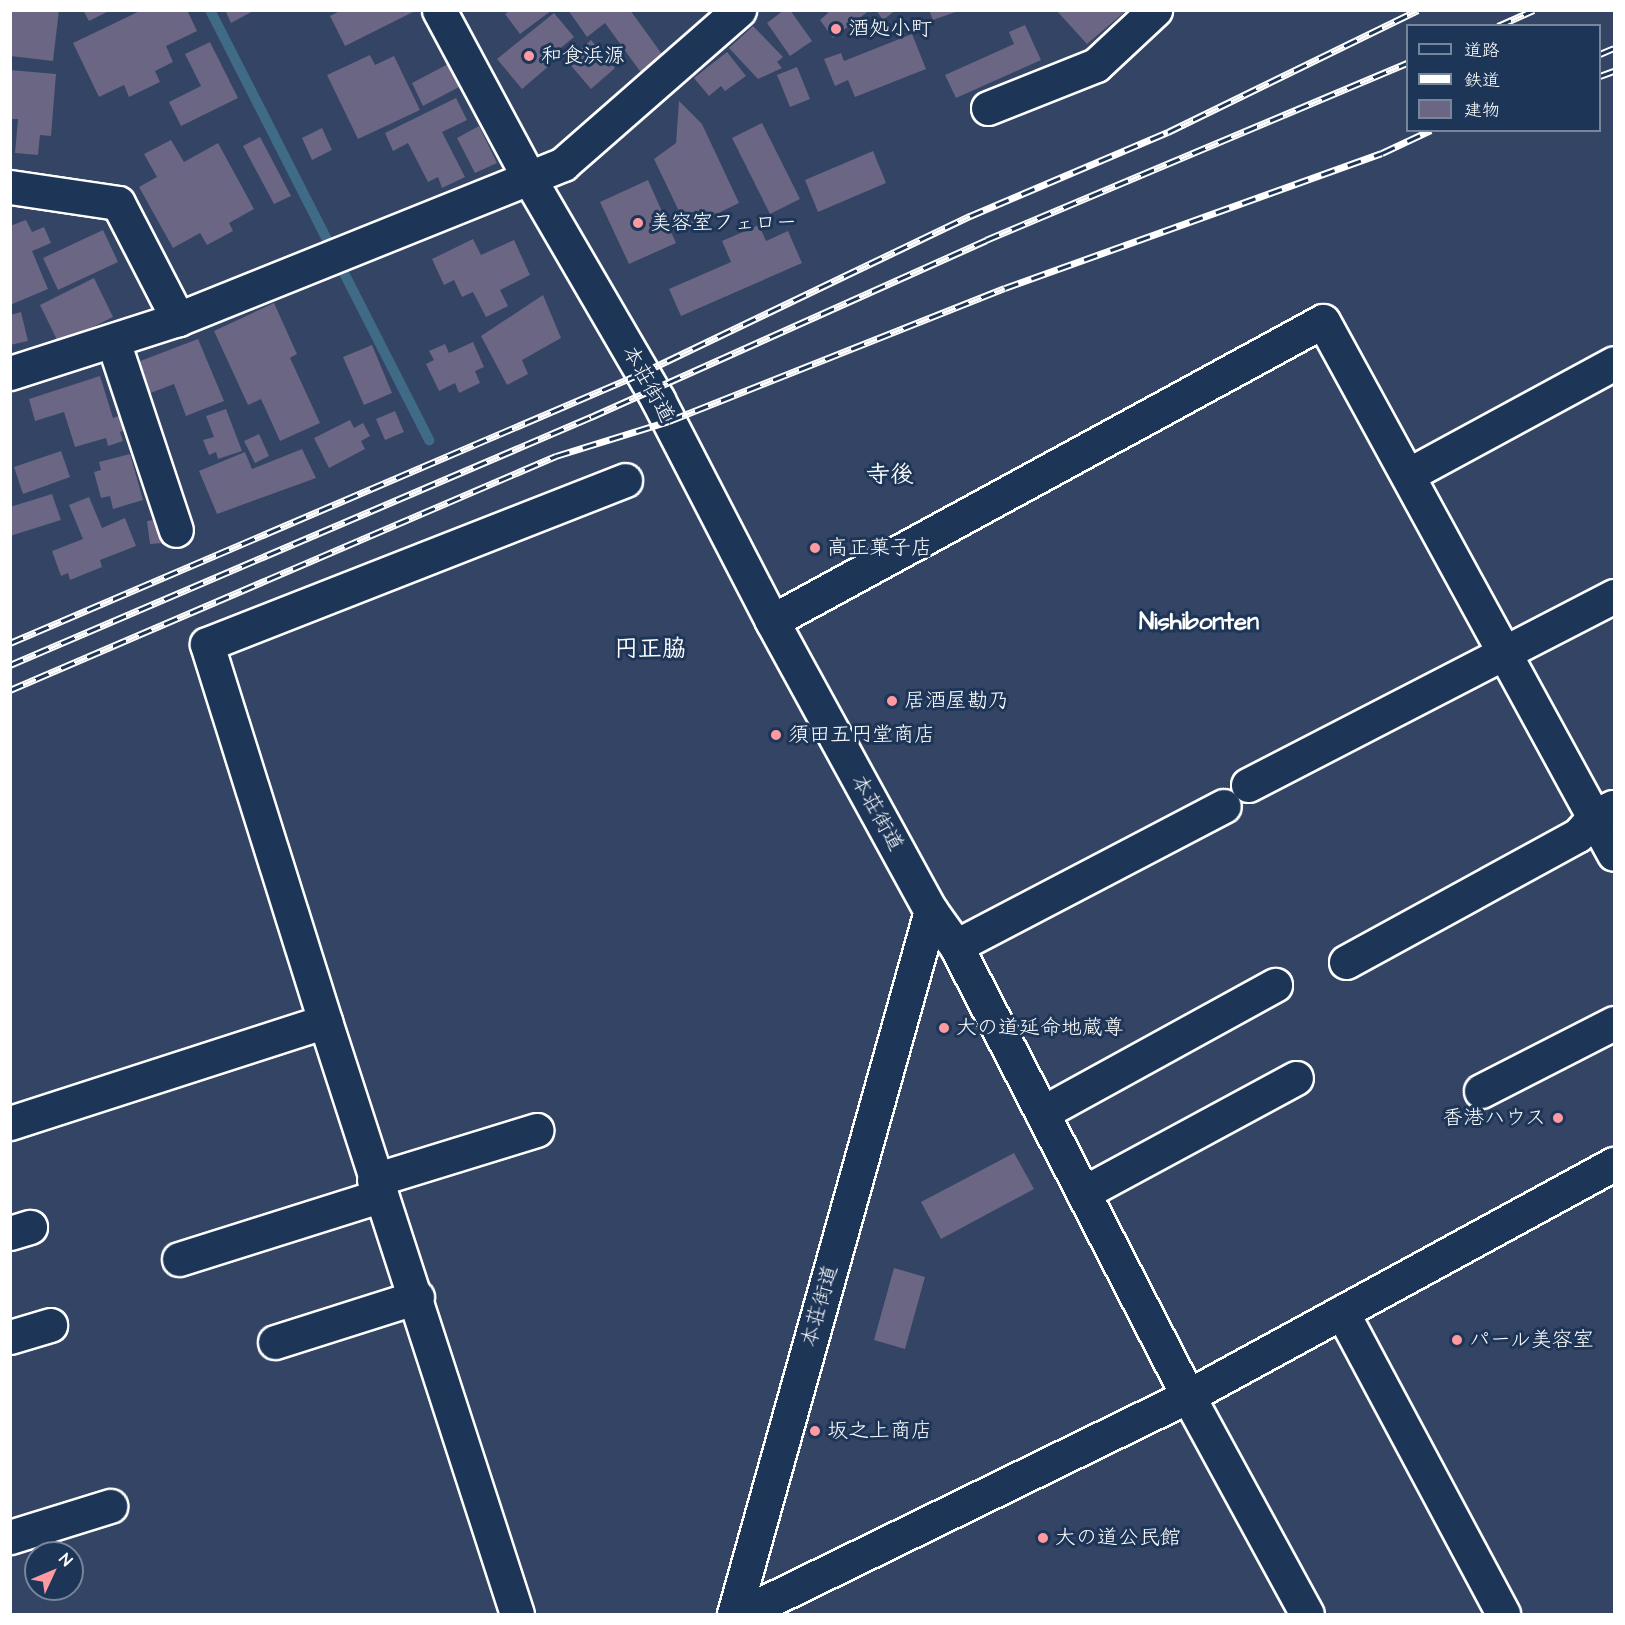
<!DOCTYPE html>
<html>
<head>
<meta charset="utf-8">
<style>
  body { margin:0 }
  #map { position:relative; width:1625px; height:1625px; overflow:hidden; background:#344464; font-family:"Architects Daughter","Klee One",sans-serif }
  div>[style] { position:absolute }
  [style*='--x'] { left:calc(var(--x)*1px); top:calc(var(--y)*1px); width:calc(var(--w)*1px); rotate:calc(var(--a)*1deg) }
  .stream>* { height:10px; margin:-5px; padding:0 5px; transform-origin:5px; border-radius:5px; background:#406b87 }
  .building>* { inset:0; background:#6a6683 }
  .roads { filter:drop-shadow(2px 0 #fff) drop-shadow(-2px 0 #fff) drop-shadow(0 2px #fff) drop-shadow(0 -2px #fff) }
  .minor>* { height:33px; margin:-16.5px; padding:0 16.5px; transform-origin:16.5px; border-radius:16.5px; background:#1d3557 }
  .rail>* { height:7px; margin-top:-3.5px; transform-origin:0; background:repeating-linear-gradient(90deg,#1d3557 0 14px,#fff 0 28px); box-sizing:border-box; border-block:2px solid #fff }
  .dots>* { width:16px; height:16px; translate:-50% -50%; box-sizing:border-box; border:3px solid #1d3557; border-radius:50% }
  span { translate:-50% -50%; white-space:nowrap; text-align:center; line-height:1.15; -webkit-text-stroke:6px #1d3557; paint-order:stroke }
  .poi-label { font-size:21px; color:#fff }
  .left { translate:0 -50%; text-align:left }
  .right { translate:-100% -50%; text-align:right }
  .street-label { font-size:21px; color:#fff }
  .quarter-label { font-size:24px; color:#fff; font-weight:700 }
  .frame { position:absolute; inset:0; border:12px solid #fff; pointer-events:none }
  .legend { position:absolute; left:1406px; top:24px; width:195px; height:108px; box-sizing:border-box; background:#1d3557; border:2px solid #77869a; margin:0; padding:8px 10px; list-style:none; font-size:18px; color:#fff }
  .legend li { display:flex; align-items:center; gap:12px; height:30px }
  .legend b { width:30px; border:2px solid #77869a }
  .north { position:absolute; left:24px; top:1541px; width:60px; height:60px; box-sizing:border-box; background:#1d3557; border:2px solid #77869a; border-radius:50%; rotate:46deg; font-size:16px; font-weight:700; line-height:24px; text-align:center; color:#fff }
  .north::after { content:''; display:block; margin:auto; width:21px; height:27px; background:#ff9aa2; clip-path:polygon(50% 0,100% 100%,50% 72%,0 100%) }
</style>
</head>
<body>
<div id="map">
  <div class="stream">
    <div style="--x:210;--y:10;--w:483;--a:63"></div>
  </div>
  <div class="building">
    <div style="clip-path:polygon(10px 10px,59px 10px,53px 61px,10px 56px)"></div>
    <div style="clip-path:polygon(83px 10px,111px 10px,89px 21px)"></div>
    <div style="clip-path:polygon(142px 10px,187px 10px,197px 31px,166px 46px,173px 62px,155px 71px,160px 82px,129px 97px,124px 85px,99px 97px,73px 43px)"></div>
    <div style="clip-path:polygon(225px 10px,255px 10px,231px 23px)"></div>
    <div style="clip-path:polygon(342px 10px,417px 10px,345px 46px,330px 16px)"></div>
    <div style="clip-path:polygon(511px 10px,552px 10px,520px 34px,505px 14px)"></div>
    <div style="clip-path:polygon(568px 10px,630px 10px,664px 57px,642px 74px,605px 23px,587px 37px)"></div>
    <div style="clip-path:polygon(784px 10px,790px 10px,812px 41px,790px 56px,767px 23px)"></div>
    <div style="clip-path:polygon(826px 10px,870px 10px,833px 38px,820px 20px,828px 13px)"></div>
    <div style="clip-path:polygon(876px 10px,896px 10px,883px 20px)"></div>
    <div style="clip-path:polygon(929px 10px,958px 10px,958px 11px,933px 20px)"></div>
    <div style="clip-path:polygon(1056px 10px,1127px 10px,1087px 44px)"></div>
    <div style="clip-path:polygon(554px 13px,574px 37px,546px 60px,550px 65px,522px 89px,497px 59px)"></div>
    <div style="clip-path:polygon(1025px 25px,1041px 60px,956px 98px,945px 75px,1014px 44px,1009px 32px)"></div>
    <div style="clip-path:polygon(753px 26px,783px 57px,777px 62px,782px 68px,758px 79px,729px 48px)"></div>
    <div style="clip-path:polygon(912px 34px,926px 69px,855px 97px,848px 80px,835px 86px,824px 59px,841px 53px,844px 61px)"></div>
    <div style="clip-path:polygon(591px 40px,615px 68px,591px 89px,567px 61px)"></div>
    <div style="clip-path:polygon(210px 42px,238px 98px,181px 126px,169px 102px,201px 86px,185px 54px)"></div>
    <div style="clip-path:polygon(727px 52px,746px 76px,725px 91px,721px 86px,709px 96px,694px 78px)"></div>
    <div style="clip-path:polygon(370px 55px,375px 65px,394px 56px,420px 110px,358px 139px,327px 75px)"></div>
    <div style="clip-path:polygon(450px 63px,461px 86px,423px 106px,412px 83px)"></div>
    <div style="clip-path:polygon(797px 67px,810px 99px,790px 107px,777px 75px)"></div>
    <div style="clip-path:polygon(10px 70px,56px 74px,51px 136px,40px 135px,38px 155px,15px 153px,18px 119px,10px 119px)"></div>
    <div style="clip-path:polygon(456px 98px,467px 120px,442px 132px,465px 177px,442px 188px,438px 177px,428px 182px,408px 143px,393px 151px,385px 133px)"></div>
    <div style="clip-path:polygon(679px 101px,702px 124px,739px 203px,687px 228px,654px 159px,676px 143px)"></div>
    <div style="clip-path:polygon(762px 123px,800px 199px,770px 214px,732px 138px)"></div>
    <div style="clip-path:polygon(479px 126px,497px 163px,475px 173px,457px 138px)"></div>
    <div style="clip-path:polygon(322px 128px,332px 150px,312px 160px,302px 138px)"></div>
    <div style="clip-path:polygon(260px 137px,291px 196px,274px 204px,243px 146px)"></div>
    <div style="clip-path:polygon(171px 140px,184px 162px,218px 143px,254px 209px,229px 223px,233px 231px,207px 245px,200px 233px,173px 248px,139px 187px,157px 177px,144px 154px)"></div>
    <div style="clip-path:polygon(873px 151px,886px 183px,818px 212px,805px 180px)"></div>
    <div style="clip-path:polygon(648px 180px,676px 243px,629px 264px,600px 202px)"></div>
    <div style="clip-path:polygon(26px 220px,32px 232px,44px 227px,51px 243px,32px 251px,48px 289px,10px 305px,10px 226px)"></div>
    <div style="clip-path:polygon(759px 225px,766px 241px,788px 231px,802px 263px,681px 316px,669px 289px,731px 262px,722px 241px)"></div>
    <div style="clip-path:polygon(103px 230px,118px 262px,58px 290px,43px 258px)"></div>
    <div style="clip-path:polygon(473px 239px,481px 255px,514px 240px,530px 275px,500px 290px,508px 306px,486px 317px,473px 292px,462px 297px,454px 280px,444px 285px,432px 259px)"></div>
    <div style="clip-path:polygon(94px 278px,113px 317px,59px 344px,40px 305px)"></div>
    <div style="clip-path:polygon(543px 295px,561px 338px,522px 360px,528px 374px,507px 385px,481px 336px)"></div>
    <div style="clip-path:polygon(274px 303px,297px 354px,290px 358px,320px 423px,280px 441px,261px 399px,248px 405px,214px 331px)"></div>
    <div style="clip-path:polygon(21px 312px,28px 341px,10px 345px,10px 315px)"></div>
    <div style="clip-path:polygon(198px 339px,224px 401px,186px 416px,174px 384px,148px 394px,135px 363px)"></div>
    <div style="clip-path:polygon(473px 342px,484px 367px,475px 371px,480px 383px,459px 393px,455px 383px,439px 391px,426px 364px,434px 360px,429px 351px,445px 344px,449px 353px)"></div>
    <div style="clip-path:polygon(372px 345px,392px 393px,364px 405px,343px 357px)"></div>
    <div style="clip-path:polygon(100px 376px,113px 418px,124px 414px,129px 429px,120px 432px,123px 441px,108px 446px,106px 438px,75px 447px,64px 412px,35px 421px,29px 399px)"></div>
    <div style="clip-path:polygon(226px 409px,242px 451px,218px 459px,216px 452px,209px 455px,203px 440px,214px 437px,206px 416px)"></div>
    <div style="clip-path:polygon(395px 411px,404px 432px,385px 440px,376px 419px)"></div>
    <div style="clip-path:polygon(350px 420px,354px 428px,363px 423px,370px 436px,361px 441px,365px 449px,329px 468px,314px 438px)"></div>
    <div style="clip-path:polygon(259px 434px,269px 456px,255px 463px,244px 441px)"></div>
    <div style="clip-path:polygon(302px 449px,316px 478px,217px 514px,199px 471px,245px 452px,252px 469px)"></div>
    <div style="clip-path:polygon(61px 451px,70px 477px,23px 494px,14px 467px)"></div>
    <div style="clip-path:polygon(130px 454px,143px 500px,113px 509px,110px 496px,101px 498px,94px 472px,101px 470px,99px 462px)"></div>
    <div style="clip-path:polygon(52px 494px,61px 520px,10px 536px,10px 507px)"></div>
    <div style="clip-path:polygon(89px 497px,102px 528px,125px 518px,136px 546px,100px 560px,102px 567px,70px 580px,68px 573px,61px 576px,52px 551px,83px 539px,69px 505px)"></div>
    <div style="clip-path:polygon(161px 519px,164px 543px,150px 544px,147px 521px)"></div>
    <div style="clip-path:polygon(1014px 1153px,1034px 1189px,941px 1239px,921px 1202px)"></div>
    <div style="clip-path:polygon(894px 1268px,925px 1277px,905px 1349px,874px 1340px)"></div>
  </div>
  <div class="roads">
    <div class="minor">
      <div style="--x:439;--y:10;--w:191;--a:61.8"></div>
      <div style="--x:529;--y:178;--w:257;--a:59.8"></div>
      <div style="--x:658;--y:400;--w:249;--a:62.7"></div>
      <div style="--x:772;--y:621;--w:331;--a:61.3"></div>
      <div style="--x:931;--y:911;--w:43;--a:54.5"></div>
      <div style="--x:956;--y:946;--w:506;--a:62.73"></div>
      <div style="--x:1188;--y:1396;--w:248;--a:61.4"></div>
      <div style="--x:988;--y:108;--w:116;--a:-21.7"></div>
      <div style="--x:1096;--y:65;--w:81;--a:-43"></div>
      <div style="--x:10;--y:187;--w:109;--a:8.4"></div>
      <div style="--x:118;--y:203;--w:131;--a:62.7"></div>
      <div style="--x:113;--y:341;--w:199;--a:71.6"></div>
      <div style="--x:10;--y:373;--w:176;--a:-17.8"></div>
      <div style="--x:178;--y:319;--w:415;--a:-21.9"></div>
      <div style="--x:563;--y:164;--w:234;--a:-41.2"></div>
      <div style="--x:1408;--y:475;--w:234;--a:-28.5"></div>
      <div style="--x:772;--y:621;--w:627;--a:-28.57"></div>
      <div style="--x:1323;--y:321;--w:607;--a:61.37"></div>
      <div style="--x:1248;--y:785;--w:412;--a:-27.3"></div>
      <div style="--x:956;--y:946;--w:302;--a:-27.6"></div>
      <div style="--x:1346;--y:962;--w:264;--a:-28.7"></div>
      <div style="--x:1578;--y:835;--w:25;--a:-48"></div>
      <div style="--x:1595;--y:816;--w:20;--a:-27"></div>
      <div style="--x:325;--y:1021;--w:395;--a:-107.4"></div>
      <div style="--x:207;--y:644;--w:449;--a:-21.4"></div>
      <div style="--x:1481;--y:1091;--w:149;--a:-27.1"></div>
      <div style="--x:1042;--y:1113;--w:266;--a:-28.8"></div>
      <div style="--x:10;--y:1123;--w:331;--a:-17.9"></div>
      <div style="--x:325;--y:1021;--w:623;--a:72.06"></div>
      <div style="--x:374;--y:1180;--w:170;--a:-17.1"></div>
      <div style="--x:1083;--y:1193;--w:242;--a:-28.4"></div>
      <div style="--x:10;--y:1233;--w:21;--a:-17"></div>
      <div style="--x:179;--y:1259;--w:210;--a:-17.5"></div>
      <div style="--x:1342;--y:1312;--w:342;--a:61.9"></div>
      <div style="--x:10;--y:1337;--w:42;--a:-16.7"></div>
      <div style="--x:275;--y:1342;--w:149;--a:-17.6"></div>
      <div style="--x:10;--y:1537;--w:105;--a:-17.2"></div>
      <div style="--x:734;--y:1614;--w:730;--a:-74.35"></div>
      <div style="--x:741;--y:1614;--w:497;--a:-26"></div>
      <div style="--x:1188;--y:1396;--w:485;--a:-28.6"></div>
    </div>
  </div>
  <div class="rail">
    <div style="--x:1498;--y:26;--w:39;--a:-24"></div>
    <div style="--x:1600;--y:54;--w:15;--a:-23"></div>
    <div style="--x:1600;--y:76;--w:15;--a:-20"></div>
    <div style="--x:10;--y:643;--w:687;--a:-23.13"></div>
    <div style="--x:642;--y:373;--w:364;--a:-25.6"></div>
    <div style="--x:970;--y:216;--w:215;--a:-23"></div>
    <div style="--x:1168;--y:132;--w:278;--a:-26"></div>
    <div style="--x:10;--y:665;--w:632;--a:-23.12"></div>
    <div style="--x:591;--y:417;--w:433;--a:-24.1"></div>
    <div style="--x:986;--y:240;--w:458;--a:-22.8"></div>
    <div style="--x:10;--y:690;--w:594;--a:-23.2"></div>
    <div style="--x:556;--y:456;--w:118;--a:-17.2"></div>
    <div style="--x:669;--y:421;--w:361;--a:-21.6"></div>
    <div style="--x:1005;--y:288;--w:400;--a:-19.7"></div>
    <div style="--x:1382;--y:153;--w:54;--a:-25.1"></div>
  </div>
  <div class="dots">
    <div style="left:836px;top:29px;background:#ff9aa2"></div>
    <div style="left:529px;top:56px;background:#ff9aa2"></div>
    <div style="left:638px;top:223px;background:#ff9aa2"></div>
    <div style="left:815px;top:548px;background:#ff9aa2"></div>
    <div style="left:892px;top:701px;background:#ff9aa2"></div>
    <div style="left:776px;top:735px;background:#ff9aa2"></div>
    <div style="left:944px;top:1028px;background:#ff9aa2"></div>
    <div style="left:1558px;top:1118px;background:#ff9aa2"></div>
    <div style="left:1457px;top:1340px;background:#ff9aa2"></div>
    <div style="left:815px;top:1431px;background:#ff9aa2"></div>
    <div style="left:1043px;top:1538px;background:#ff9aa2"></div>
  </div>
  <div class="poi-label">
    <span class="left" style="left:848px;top:29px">酒処小町</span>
    <span class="left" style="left:541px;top:56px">和食浜源</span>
    <span class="left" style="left:650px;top:223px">美容室フェロー</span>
    <span class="left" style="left:827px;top:548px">高正菓子店</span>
    <span class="left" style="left:904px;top:701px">居酒屋勘乃</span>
    <span class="left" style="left:788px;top:735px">須田五円堂商店</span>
    <span class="left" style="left:956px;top:1028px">大の道延命地蔵尊</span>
    <span class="right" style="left:1546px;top:1118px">香港ハウス</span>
    <span class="left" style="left:1469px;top:1340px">パール美容室</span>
    <span class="left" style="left:827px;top:1431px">坂之上商店</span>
    <span class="left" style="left:1055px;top:1538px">大の道公民館</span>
  </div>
  <div class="street-label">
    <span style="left:648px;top:384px;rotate:61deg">本荘街道</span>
    <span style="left:877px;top:813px;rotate:61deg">本荘街道</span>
    <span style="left:820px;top:1306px;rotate:-74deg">本荘街道</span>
  </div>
  <div class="quarter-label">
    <span style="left:890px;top:476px">寺後</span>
    <span style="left:1199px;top:623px">Nishibonten</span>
    <span style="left:650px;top:650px">円正脇</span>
  </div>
  <div class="frame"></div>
  <ul class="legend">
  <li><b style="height:8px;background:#1d3557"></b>道路</li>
  <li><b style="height:8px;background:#fff"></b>鉄道</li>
  <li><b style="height:16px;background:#6a6683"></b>建物</li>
  </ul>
  <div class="north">N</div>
</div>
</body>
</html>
